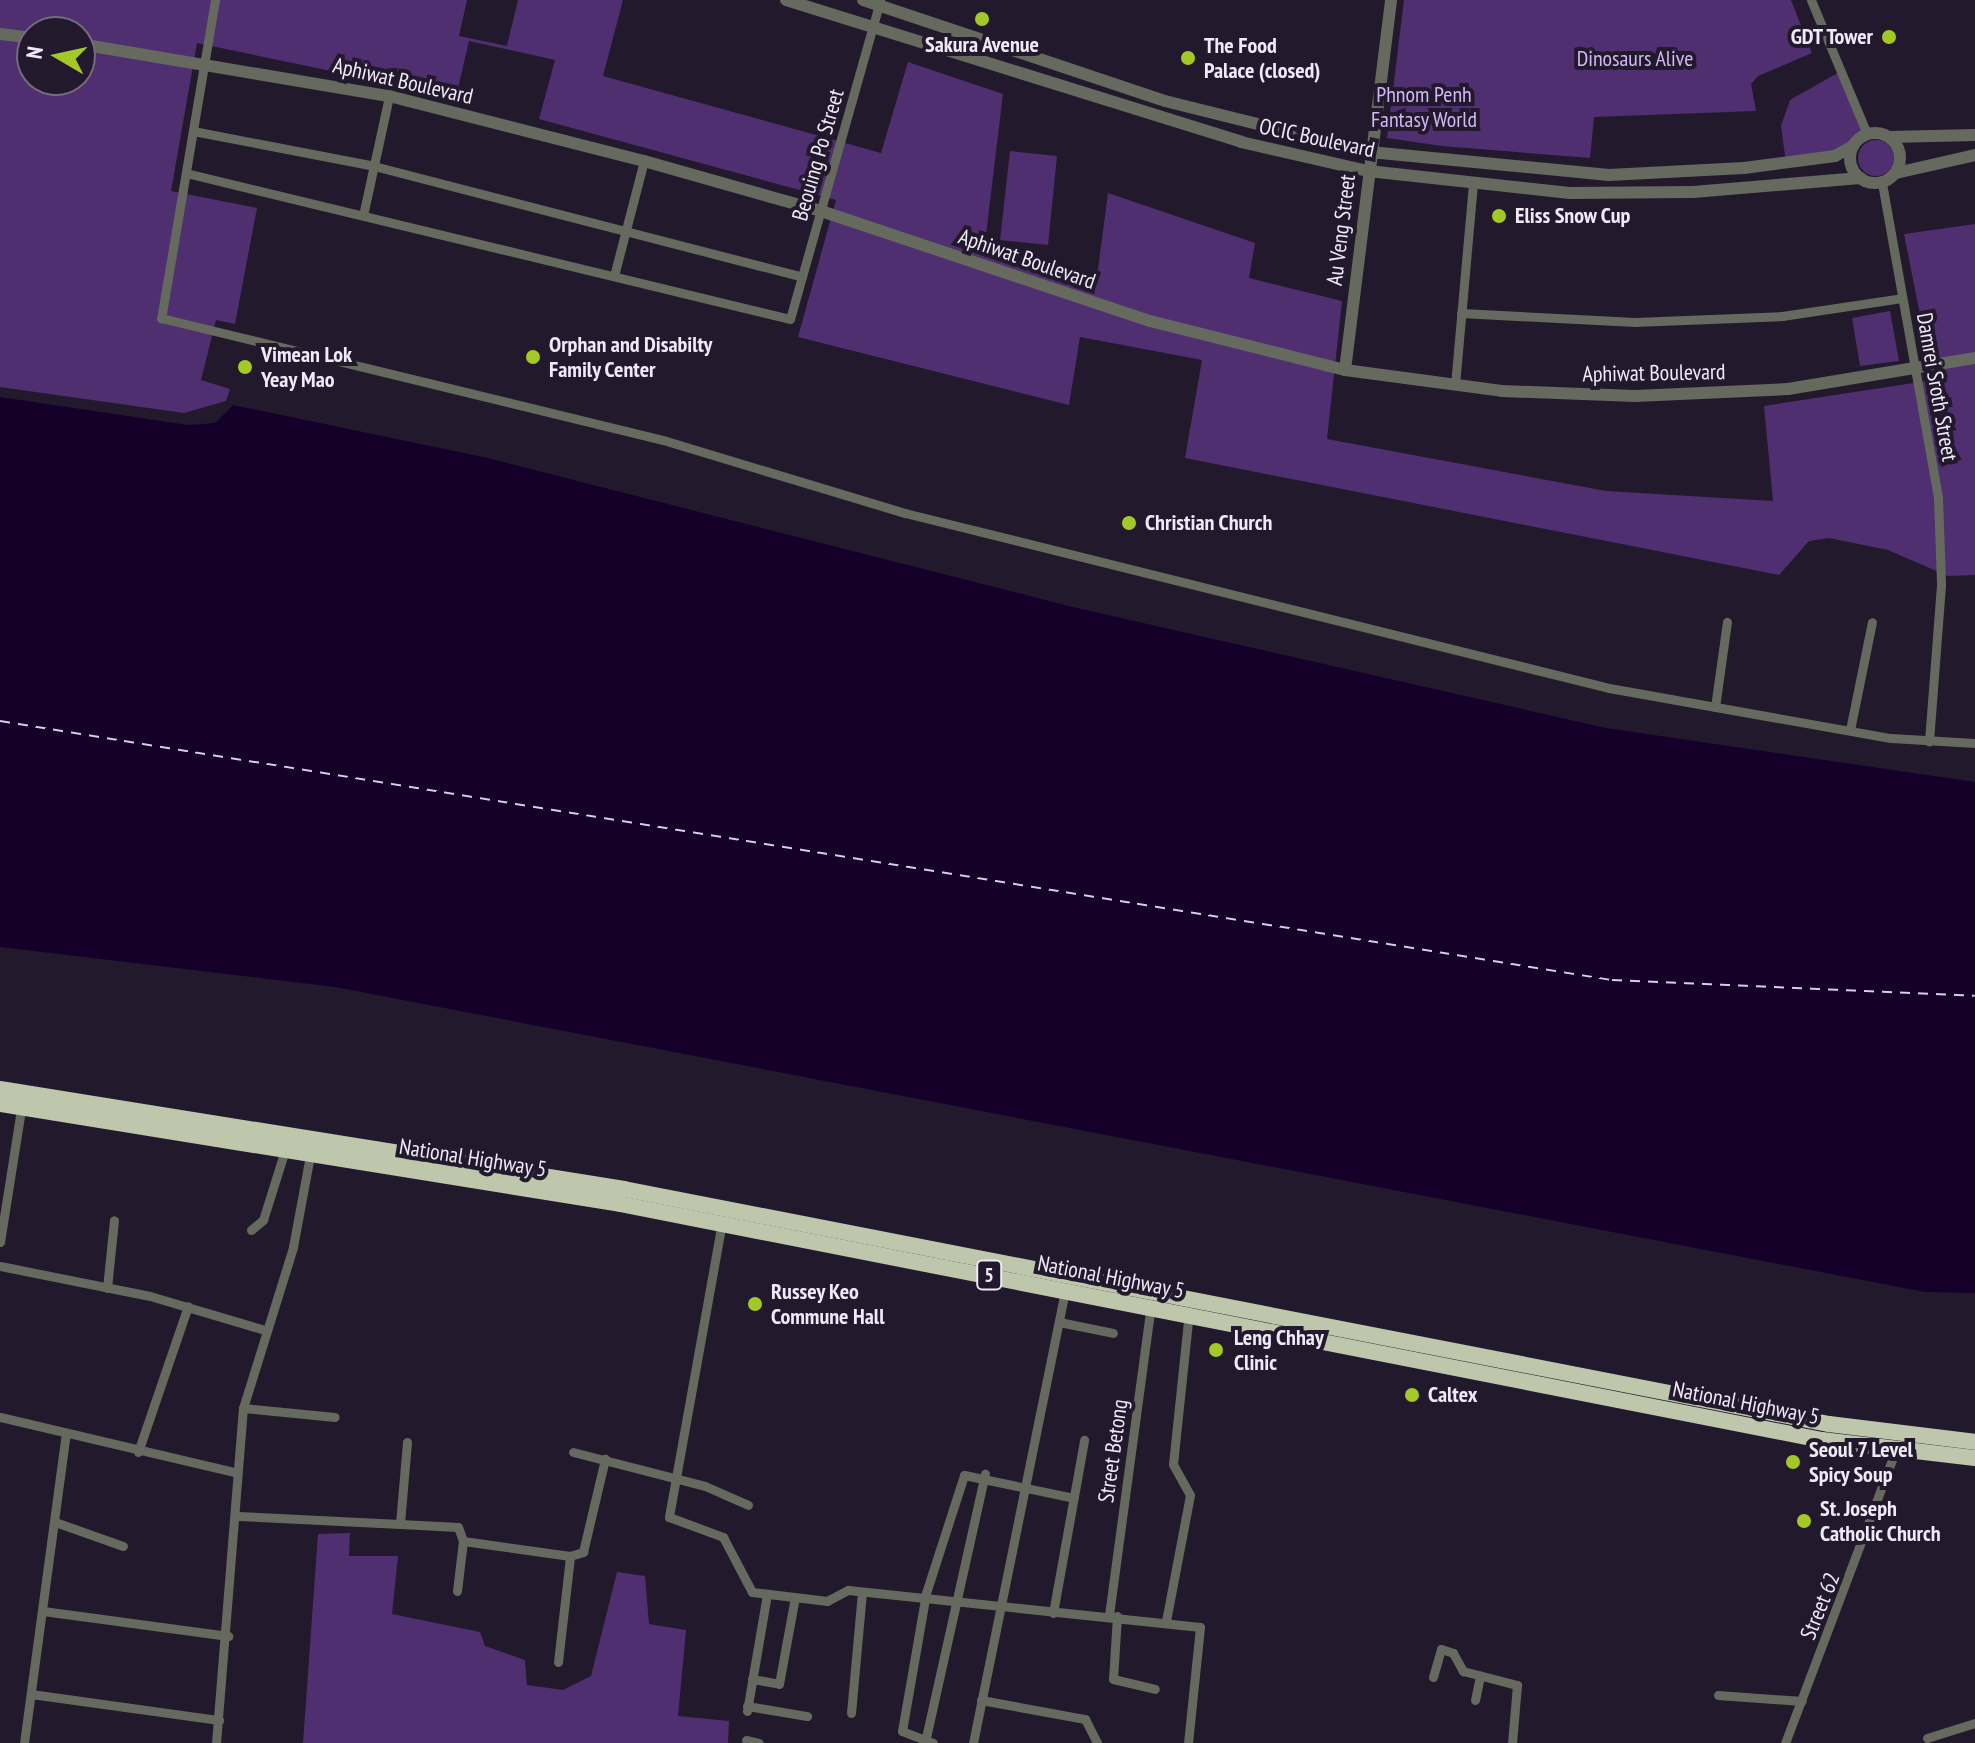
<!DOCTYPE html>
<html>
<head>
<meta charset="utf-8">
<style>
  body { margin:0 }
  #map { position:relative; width:1975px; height:1743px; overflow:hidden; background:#22192d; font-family:"PT Sans Narrow",sans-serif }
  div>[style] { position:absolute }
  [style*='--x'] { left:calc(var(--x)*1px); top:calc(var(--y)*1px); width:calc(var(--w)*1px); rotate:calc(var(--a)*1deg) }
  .green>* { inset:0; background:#4f2f70 }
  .round { border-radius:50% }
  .water>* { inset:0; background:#15002a }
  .ferry>* { height:2px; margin-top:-1px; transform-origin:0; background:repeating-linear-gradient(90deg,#dbcaf2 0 10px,transparent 0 18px) }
  .minor>* { height:9px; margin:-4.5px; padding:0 4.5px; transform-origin:4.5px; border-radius:4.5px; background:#65695e }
  .tertiary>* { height:12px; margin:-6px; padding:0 6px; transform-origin:6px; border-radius:6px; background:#65695e }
  .tertiary>.ring { margin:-6px; padding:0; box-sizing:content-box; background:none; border:12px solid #65695e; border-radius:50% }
  .trunk>* { height:16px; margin:-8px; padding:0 8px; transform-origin:8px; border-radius:8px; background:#bec6ac }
  .dots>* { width:22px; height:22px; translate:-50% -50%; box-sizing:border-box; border:4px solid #22192d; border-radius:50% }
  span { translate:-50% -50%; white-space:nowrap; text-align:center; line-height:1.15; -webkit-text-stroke:8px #22192d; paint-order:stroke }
  .shield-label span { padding:2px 6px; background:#22192d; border:2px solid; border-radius:6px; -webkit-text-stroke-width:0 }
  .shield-label { font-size:20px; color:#efe9f8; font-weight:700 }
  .poi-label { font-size:22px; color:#efe9f8; font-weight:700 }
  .right { translate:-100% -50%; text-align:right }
  .left { translate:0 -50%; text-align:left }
  .park-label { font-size:22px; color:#d2b8f4 }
  .street-label { font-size:22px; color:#efe9f8 }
  .north { position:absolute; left:16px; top:16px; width:80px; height:80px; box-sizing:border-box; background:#22192d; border:2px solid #746c7e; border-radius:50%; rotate:279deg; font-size:22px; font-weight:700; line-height:32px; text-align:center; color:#efe9f8 }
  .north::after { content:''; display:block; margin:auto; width:28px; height:36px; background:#a3c926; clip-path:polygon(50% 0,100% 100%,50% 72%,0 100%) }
</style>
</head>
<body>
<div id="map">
  <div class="green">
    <div style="clip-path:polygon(evenodd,0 0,467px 0,459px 36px,507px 46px,518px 0,623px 0,603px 76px,881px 153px,908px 62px,1003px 94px,985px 243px,1096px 284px,1108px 193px,1255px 243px,1249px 278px,1342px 301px,1327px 439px,1606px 491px,1773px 501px,1764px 406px,1933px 380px,1904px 234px,1975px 224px,1975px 575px,1948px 576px,1888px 550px,1829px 538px,1809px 541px,1779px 575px,1185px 458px,1202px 360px,1080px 337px,1069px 405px,798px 337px,836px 200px,539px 119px,555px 60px,469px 41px,456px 97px,197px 43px,171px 191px,257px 208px,235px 324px,216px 320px,201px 380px,230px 389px,226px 401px,184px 413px,0 387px,0 0,32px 32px,80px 32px,80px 80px,32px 80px,32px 32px)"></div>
    <div style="clip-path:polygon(1404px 0,1791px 0,1812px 53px,1758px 76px,1751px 84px,1756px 111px,1594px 117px,1590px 158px,1442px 146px,1387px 138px)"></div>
    <div style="clip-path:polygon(1841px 71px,1867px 134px,1853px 146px,1786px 163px,1781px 126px,1790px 100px)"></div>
    <div class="round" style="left:1858px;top:140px;width:36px;height:36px"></div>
    <div style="clip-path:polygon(1010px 151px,1057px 156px,1048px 245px,1000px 240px)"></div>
    <div style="clip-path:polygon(1890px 311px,1899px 361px,1860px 366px,1852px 318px)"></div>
    <div style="clip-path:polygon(350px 1533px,349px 1556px,398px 1556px,392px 1614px,480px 1632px,485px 1646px,525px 1660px,527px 1685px,563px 1690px,591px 1676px,617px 1572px,645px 1576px,649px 1624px,686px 1630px,678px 1716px,729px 1721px,728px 1743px,303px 1743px,318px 1534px)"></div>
  </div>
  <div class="water">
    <div style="clip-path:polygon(0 397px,188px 425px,215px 423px,233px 405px,483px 457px,1077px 608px,1606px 728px,1975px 782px,1975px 1293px,1925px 1292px,335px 987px,0 947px)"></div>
  </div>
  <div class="ferry">
    <div style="--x:0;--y:721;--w:1633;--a:9.13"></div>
    <div style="--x:1612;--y:980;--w:363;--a:2.5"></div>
  </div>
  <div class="minor">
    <div style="--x:215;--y:0;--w:323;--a:99.6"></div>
    <div style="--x:161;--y:318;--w:517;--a:13.66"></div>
    <div style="--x:663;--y:440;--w:253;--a:16.8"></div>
    <div style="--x:905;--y:513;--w:725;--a:13.96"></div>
    <div style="--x:1609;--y:688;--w:286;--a:10.1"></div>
    <div style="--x:1891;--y:738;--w:84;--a:3.4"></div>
    <div style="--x:1811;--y:0;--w:145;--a:67.3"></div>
    <div style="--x:193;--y:131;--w:184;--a:10.9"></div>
    <div style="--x:374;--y:166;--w:442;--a:14.5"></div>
    <div style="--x:186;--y:173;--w:621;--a:13.59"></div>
    <div style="--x:790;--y:319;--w:331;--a:-74.2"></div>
    <div style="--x:1882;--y:183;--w:319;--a:79.9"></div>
    <div style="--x:1938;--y:497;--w:88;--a:88"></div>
    <div style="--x:1941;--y:585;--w:157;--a:94.4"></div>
    <div style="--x:364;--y:211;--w:118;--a:-77.7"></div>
    <div style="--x:615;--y:272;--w:115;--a:-75.4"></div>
    <div style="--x:1461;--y:313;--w:174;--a:3"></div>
    <div style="--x:1635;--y:322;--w:147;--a:-2.3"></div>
    <div style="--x:1782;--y:316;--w:121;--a:-8.5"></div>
    <div style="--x:1455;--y:385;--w:202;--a:-84.9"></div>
    <div style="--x:1715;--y:707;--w:86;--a:-82"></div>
    <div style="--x:1850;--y:730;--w:110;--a:-78.5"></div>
    <div style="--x:722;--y:1222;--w:300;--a:100.2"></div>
    <div style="--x:669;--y:1517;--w:58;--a:20.3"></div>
    <div style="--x:723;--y:1537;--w:62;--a:62.2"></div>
    <div style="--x:752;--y:1592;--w:76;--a:6.8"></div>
    <div style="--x:827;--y:1601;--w:24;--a:-28"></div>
    <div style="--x:848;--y:1590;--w:354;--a:6"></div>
    <div style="--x:1200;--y:1627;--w:117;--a:95.9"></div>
    <div style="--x:251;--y:1230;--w:16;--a:-40"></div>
    <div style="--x:263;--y:1220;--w:73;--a:-72.6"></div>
    <div style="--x:0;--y:1242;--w:141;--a:-81"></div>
    <div style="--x:0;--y:1266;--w:153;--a:11.3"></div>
    <div style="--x:150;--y:1296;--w:120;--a:16.5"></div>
    <div style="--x:107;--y:1288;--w:68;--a:-84.1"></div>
    <div style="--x:1059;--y:1322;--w:55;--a:11.5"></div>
    <div style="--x:243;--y:1408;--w:92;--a:5.6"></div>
    <div style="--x:0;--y:1417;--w:240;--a:13.2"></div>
    <div style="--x:407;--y:1442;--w:82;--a:94.9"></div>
    <div style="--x:400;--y:1524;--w:58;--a:3"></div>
    <div style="--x:458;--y:1527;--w:15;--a:70"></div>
    <div style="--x:138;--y:1452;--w:154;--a:-71.1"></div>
    <div style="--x:573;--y:1452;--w:136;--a:14.4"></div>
    <div style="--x:705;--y:1486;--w:47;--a:23.8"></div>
    <div style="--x:238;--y:1516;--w:162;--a:2.8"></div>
    <div style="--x:55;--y:1522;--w:72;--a:19.4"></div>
    <div style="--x:457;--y:1591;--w:50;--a:-83.2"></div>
    <div style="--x:463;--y:1541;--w:108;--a:8"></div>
    <div style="--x:43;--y:1611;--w:187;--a:7.7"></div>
    <div style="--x:1053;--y:1613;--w:176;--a:-79.8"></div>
    <div style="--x:1109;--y:1615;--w:313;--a:-82.3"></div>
    <div style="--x:1117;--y:1616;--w:63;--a:93.6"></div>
    <div style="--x:1113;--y:1679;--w:43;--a:13.4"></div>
    <div style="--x:1166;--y:1621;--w:128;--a:-79.2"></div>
    <div style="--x:1190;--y:1495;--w:35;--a:-119"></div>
    <div style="--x:1173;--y:1464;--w:152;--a:-84"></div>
    <div style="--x:558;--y:1662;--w:107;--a:-83.5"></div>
    <div style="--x:570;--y:1556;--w:14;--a:-17"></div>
    <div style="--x:583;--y:1552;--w:96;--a:-76.7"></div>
    <div style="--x:1433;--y:1677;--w:29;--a:-74"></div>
    <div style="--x:1441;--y:1649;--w:13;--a:18"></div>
    <div style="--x:1453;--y:1653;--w:21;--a:61"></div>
    <div style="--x:1463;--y:1671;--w:56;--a:14.5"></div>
    <div style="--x:1517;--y:1685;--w:58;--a:94.9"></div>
    <div style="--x:752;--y:1679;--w:27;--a:10"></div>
    <div style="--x:779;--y:1684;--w:88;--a:-79.6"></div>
    <div style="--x:31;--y:1694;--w:190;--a:7.9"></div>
    <div style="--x:1718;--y:1695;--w:84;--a:4.1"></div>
    <div style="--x:981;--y:1700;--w:106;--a:10.4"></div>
    <div style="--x:1085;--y:1719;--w:27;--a:63"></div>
    <div style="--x:1475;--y:1700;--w:25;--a:-78"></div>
    <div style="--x:747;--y:1706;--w:61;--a:9.5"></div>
    <div style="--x:747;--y:1711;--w:119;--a:-80.3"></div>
    <div style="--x:851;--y:1713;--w:121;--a:-84.8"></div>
    <div style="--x:1927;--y:1738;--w:50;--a:-17.4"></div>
    <div style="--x:746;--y:1740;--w:13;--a:13"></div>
    <div style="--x:925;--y:1742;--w:275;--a:-77.4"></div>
    <div style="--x:24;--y:1743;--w:313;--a:-82.3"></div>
    <div style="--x:216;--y:1743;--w:336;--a:-85.4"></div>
    <div style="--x:243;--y:1408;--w:169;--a:-72.7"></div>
    <div style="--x:293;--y:1247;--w:99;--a:-79.5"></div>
    <div style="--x:933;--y:1743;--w:33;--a:-159"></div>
    <div style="--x:902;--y:1731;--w:140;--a:-80.1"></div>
    <div style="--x:926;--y:1593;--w:124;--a:-72.1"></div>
    <div style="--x:964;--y:1475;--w:112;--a:11.8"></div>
    <div style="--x:973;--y:1743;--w:462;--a:-78.5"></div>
    <div style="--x:1785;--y:1743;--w:316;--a:-69.3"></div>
  </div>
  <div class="tertiary">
    <div style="--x:786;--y:0;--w:477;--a:17.3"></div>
    <div style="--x:1241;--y:142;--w:130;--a:12.9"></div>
    <div style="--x:1368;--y:171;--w:203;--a:6.2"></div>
    <div style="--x:1570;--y:193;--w:123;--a:-0.5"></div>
    <div style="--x:1693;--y:192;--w:168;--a:-4.8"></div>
    <div style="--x:863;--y:0;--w:318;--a:18.5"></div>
    <div style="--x:1165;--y:101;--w:211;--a:14"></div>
    <div style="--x:1370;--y:152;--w:240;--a:5.5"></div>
    <div style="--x:1609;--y:175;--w:135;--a:-3"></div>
    <div style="--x:1744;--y:168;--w:92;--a:-7.5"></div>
    <div style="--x:1835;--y:156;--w:21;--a:-29"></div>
    <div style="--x:0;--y:34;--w:32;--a:7"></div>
    <div style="--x:80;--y:44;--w:313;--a:9.6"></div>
    <div style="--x:389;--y:96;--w:263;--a:14.3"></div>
    <div style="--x:644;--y:161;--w:184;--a:15.8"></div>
    <div style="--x:821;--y:211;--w:347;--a:18.5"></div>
    <div style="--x:1150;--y:321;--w:201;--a:14.1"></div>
    <div style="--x:1345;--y:370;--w:158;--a:7.6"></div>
    <div style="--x:1502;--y:391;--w:133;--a:2.2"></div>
    <div style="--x:1635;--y:396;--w:153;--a:-2.6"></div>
    <div style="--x:1788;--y:389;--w:190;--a:-9.4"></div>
    <div class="ring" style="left:1850px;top:133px;width:38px;height:38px"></div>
    <div style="--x:1890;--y:137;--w:85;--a:-1.3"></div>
    <div style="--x:1896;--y:173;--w:81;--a:-12.8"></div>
    <div style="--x:1345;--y:370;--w:373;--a:-82.9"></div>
  </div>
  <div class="trunk">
    <div style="--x:0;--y:1089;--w:632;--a:9.1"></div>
    <div style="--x:624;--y:1189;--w:1228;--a:11.04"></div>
    <div style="--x:1829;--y:1424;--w:147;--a:7"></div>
    <div style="--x:0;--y:1104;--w:628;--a:9.16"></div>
    <div style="--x:620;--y:1204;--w:1225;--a:11.11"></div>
    <div style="--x:1822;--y:1440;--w:154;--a:6.7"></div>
  </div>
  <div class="dots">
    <div style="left:982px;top:19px;background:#a3c926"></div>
    <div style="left:1889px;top:37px;background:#a3c926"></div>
    <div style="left:1188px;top:58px;background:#a3c926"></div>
    <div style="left:1499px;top:216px;background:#a3c926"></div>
    <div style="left:533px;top:357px;background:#a3c926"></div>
    <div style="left:245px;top:367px;background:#a3c926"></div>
    <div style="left:1129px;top:523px;background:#a3c926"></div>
    <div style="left:755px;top:1304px;background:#a3c926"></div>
    <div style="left:1216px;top:1350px;background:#a3c926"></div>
    <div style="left:1412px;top:1395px;background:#a3c926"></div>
    <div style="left:1793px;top:1462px;background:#a3c926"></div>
    <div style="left:1804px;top:1521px;background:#a3c926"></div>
  </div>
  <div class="shield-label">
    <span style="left:989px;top:1275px">5</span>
  </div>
  <div class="poi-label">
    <span class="right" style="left:1873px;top:37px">GDT Tower</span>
    <span style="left:982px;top:45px">Sakura Avenue</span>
    <span class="left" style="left:1204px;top:58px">The Food<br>Palace (closed)</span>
    <span class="left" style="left:1515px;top:216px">Eliss Snow Cup</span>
    <span class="left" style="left:549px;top:357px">Orphan and Disabilty<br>Family Center</span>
    <span class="left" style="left:261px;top:367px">Vimean Lok<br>Yeay Mao</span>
    <span class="left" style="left:1145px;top:523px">Christian Church</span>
    <span class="left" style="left:771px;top:1304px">Russey Keo<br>Commune Hall</span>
    <span class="left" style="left:1234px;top:1350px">Leng Chhay<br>Clinic</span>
    <span class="left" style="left:1428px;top:1395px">Caltex</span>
    <span class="left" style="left:1809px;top:1462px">Seoul 7 Level<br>Spicy Soup</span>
    <span class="left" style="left:1820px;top:1521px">St. Joseph<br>Catholic Church</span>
  </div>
  <div class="park-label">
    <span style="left:1635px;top:59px">Dinosaurs Alive</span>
    <span style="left:1424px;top:107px">Phnom Penh<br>Fantasy World</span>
  </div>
  <div class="street-label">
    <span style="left:403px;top:81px;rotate:13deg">Aphiwat Boulevard</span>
    <span style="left:1317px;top:138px;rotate:12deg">OCIC Boulevard</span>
    <span style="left:818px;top:155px;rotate:-74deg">Beouing Po Street</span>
    <span style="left:1341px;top:230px;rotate:-83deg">Au Veng Street</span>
    <span style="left:1027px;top:259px;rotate:19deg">Aphiwat Boulevard</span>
    <span style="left:1654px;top:373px;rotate:-1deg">Aphiwat Boulevard</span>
    <span style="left:1937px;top:387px;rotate:80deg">Damrei Sroth Street</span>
    <span style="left:473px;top:1158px;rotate:9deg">National Highway 5</span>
    <span style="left:1111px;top:1277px;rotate:11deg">National Highway 5</span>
    <span style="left:1746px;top:1403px;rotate:11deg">National Highway 5</span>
    <span style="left:1113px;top:1451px;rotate:-82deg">Street Betong</span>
    <span style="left:1820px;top:1606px;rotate:-68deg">Street 62</span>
  </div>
  <div class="north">N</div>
</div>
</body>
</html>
